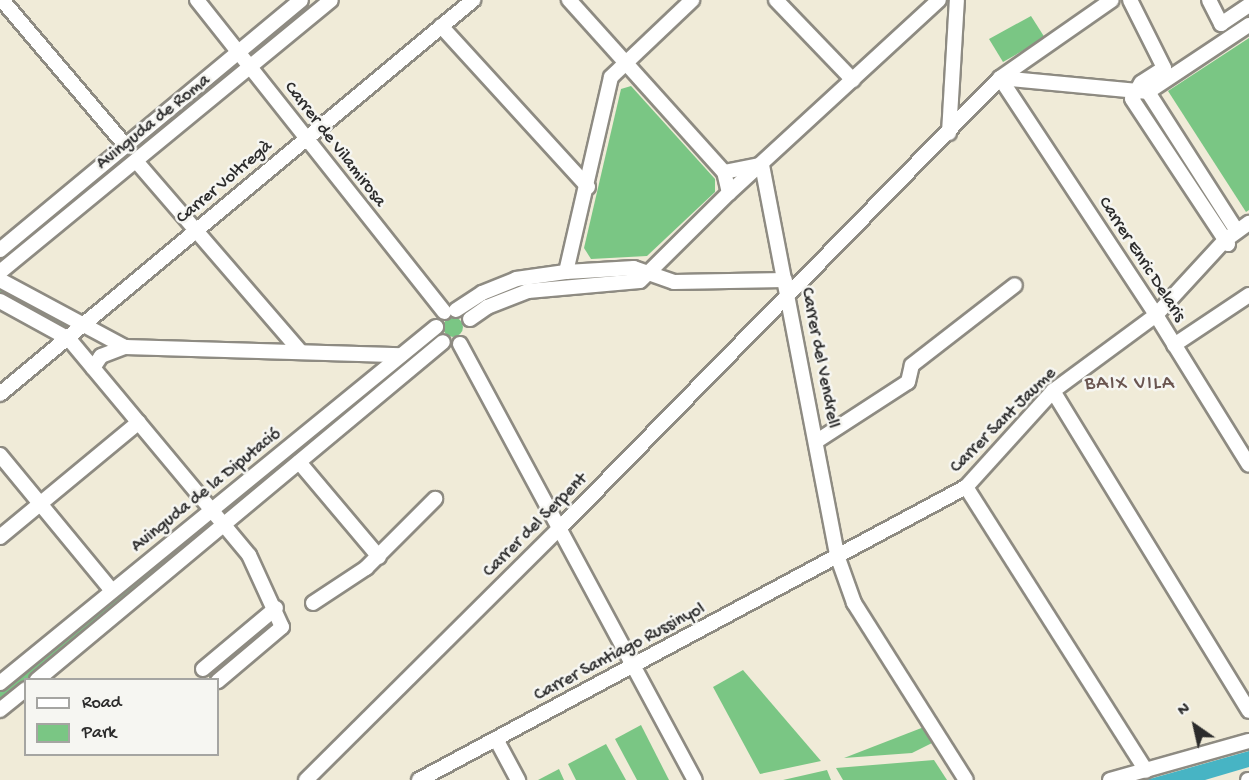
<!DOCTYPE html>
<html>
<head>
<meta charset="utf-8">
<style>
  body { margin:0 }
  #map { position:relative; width:1249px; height:780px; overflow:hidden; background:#f0ebd8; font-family:"Gochi Hand",sans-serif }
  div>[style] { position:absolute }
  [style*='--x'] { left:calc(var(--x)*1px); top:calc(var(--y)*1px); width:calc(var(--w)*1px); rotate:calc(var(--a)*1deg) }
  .green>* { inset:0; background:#7ac684 }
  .round { border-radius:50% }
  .water>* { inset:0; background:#47b4c4 }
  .roads { filter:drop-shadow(2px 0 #8e8b82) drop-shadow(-2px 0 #8e8b82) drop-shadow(0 2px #8e8b82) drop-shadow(0 -2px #8e8b82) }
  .minor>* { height:14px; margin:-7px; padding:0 7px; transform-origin:7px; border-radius:7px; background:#fff }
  span { translate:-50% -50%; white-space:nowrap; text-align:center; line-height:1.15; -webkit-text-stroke:5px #f6f6f2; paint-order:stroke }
  .street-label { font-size:18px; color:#2b2b2b }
  .neighbourhood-label { font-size:20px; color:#6a5550; letter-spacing:1.5px }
  .legend { position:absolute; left:24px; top:678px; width:195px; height:78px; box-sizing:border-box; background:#f6f6f2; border:2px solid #a5a5a2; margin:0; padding:8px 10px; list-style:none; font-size:18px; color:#2b2b2b }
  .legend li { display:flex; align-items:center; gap:12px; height:30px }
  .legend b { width:30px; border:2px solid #a5a5a2 }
  .north { position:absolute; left:1165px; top:696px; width:60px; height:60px; -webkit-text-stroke:4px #f6f6f2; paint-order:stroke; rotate:326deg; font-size:16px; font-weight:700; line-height:24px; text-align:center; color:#2b2b2b }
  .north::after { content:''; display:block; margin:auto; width:21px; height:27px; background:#2b2b2b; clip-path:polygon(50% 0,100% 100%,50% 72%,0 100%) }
</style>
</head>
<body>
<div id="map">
  <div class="green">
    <div style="clip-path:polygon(1031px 16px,1045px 38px,1003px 62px,989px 39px)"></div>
    <div style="clip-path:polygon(1249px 38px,1249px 210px,1246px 212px,1168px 91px)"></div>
    <div style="clip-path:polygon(631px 86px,715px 179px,715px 192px,647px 256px,591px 259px,584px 248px,621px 89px)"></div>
    <div style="clip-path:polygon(0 286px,69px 326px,64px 329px,0 295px)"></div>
    <div class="round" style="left:443px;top:317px;width:20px;height:20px"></div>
    <div style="clip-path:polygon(426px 340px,431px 348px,224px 518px,219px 512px)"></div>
    <div style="clip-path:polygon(211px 517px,217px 523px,0 703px,0 690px)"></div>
    <div style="clip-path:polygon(273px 618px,274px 626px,211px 678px,206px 674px)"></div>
    <div style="clip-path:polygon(743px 670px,821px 761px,760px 774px,713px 687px)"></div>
    <div style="clip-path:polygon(641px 725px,669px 780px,637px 780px,615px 739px)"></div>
    <div style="clip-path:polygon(924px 727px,934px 742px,912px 753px,844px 758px)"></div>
    <div style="clip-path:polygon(606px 744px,626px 780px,576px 780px,568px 764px)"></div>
    <div style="clip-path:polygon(934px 760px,947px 780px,843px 780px,836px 768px)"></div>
    <div style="clip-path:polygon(559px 769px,564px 780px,538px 780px)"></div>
    <div style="clip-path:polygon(827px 770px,831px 780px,783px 780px)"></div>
  </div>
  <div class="water">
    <div style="clip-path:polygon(1249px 751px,1249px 767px,1205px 780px,1146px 780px)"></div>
  </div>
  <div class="roads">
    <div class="minor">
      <div style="--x:2;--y:0;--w:192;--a:49.7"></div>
      <div style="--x:197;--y:0;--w:398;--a:51.6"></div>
      <div style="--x:776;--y:0;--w:111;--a:46.1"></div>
      <div style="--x:1130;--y:0;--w:76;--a:63.4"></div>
      <div style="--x:1164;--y:68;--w:27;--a:147"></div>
      <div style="--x:1141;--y:83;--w:18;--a:119"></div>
      <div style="--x:1132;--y:99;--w:174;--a:56.5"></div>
      <div style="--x:1209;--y:0;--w:27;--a:63"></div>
      <div style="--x:1221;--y:24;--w:34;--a:-34"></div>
      <div style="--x:441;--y:26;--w:218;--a:47.6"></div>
      <div style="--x:1000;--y:78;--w:284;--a:56.6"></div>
      <div style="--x:1156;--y:315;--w:176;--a:58.2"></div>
      <div style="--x:1000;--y:78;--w:149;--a:5.4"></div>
      <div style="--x:1148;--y:92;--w:165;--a:57.4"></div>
      <div style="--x:1148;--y:92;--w:121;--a:-33.6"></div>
      <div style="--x:949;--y:133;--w:133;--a:-86.6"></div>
      <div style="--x:136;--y:161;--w:252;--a:49.2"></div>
      <div style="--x:762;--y:165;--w:400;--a:79.1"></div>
      <div style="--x:838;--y:558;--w:48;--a:70.4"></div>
      <div style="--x:854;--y:603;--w:209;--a:57.7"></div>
      <div style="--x:724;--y:172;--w:37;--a:-11"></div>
      <div style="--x:729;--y:193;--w:285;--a:-42.6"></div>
      <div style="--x:0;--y:250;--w:391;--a:-39.7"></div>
      <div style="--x:0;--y:272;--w:428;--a:-39.4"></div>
      <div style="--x:566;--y:272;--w:200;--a:-77"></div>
      <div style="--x:611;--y:77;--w:112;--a:-43.5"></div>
      <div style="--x:0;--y:280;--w:142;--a:28.2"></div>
      <div style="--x:125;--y:347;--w:276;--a:1.7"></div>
      <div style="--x:0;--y:301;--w:79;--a:28.8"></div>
      <div style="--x:69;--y:339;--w:281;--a:50.2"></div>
      <div style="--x:249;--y:555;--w:79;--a:65.4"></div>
      <div style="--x:282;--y:627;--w:84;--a:139.8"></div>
      <div style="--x:456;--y:310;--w:31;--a:-33"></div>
      <div style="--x:482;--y:293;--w:37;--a:-22"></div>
      <div style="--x:516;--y:279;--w:50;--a:-8"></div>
      <div style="--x:566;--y:272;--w:68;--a:-3.4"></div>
      <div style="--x:634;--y:268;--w:42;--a:19.3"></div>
      <div style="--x:674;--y:282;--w:111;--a:-1"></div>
      <div style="--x:470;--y:319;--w:21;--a:-35"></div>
      <div style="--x:487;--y:307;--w:44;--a:-21.3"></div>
      <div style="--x:528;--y:291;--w:112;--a:-5.1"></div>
      <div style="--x:640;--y:281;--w:125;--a:-44.7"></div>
      <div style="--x:729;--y:193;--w:22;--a:-103"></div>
      <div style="--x:724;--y:172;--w:232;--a:-132"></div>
      <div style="--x:460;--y:344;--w:495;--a:61.7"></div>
      <div style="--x:1174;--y:345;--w:90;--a:-33.7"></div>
      <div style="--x:93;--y:368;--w:14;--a:-56"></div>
      <div style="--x:101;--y:356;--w:26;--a:-21"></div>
      <div style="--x:1053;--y:391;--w:375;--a:58.5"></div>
      <div style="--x:0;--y:394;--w:616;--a:-39.79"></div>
      <div style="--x:817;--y:441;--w:108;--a:-33"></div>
      <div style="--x:908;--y:382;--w:17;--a:-77"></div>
      <div style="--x:912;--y:365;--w:130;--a:-37.8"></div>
      <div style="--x:0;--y:455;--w:176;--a:50.5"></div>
      <div style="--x:299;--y:462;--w:124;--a:49.9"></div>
      <div style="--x:966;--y:487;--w:336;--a:57.6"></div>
      <div style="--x:0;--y:537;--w:180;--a:-39.6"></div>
      <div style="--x:313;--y:603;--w:64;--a:-33.4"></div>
      <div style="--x:366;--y:568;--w:98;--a:-45"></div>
      <div style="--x:203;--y:669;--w:95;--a:-39.9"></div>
      <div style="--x:37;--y:680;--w:528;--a:-39.78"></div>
      <div style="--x:0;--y:683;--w:563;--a:-39.23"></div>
      <div style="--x:0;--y:710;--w:33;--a:-39"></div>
      <div style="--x:496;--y:739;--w:47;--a:61.8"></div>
      <div style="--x:306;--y:780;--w:358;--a:-44.8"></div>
      <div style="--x:560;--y:528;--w:629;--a:-45.64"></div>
      <div style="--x:1000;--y:78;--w:136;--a:-34.9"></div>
      <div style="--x:419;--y:780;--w:621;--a:-28.18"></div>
      <div style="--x:966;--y:487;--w:130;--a:-47.8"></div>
      <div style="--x:1053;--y:391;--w:128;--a:-36.4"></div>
      <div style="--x:1156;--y:315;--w:100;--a:-47.4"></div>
      <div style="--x:1224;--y:241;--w:31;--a:-36"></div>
      <div style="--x:1110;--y:780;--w:144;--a:-15.7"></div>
      <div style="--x:1248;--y:780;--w:1;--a:0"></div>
    </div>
  </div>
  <div class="street-label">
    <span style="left:154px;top:123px;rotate:-39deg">Avinguda de Roma</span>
    <span style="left:334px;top:145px;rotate:52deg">Carrer de Vilamirosa</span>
    <span style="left:225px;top:183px;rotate:-40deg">Carrer Voltregà</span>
    <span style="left:1141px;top:260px;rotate:57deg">Carrer Enric Delaris</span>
    <span style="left:819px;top:358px;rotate:79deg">Carrer del Vendrell</span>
    <span style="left:1004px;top:421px;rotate:-45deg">Carrer Sant Jaume</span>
    <span style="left:207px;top:491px;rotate:-39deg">Avinguda de la Diputació</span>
    <span style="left:536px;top:526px;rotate:-45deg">Carrer del Serpent</span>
    <span style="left:620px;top:653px;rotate:-28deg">Carrer Santiago Russinyol</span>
  </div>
  <div class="neighbourhood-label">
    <span style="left:1130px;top:384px">BAIX VILA</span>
  </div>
  <ul class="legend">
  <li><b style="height:8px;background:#fff"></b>Road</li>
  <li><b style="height:16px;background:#7ac684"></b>Park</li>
  </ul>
  <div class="north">N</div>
</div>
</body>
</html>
